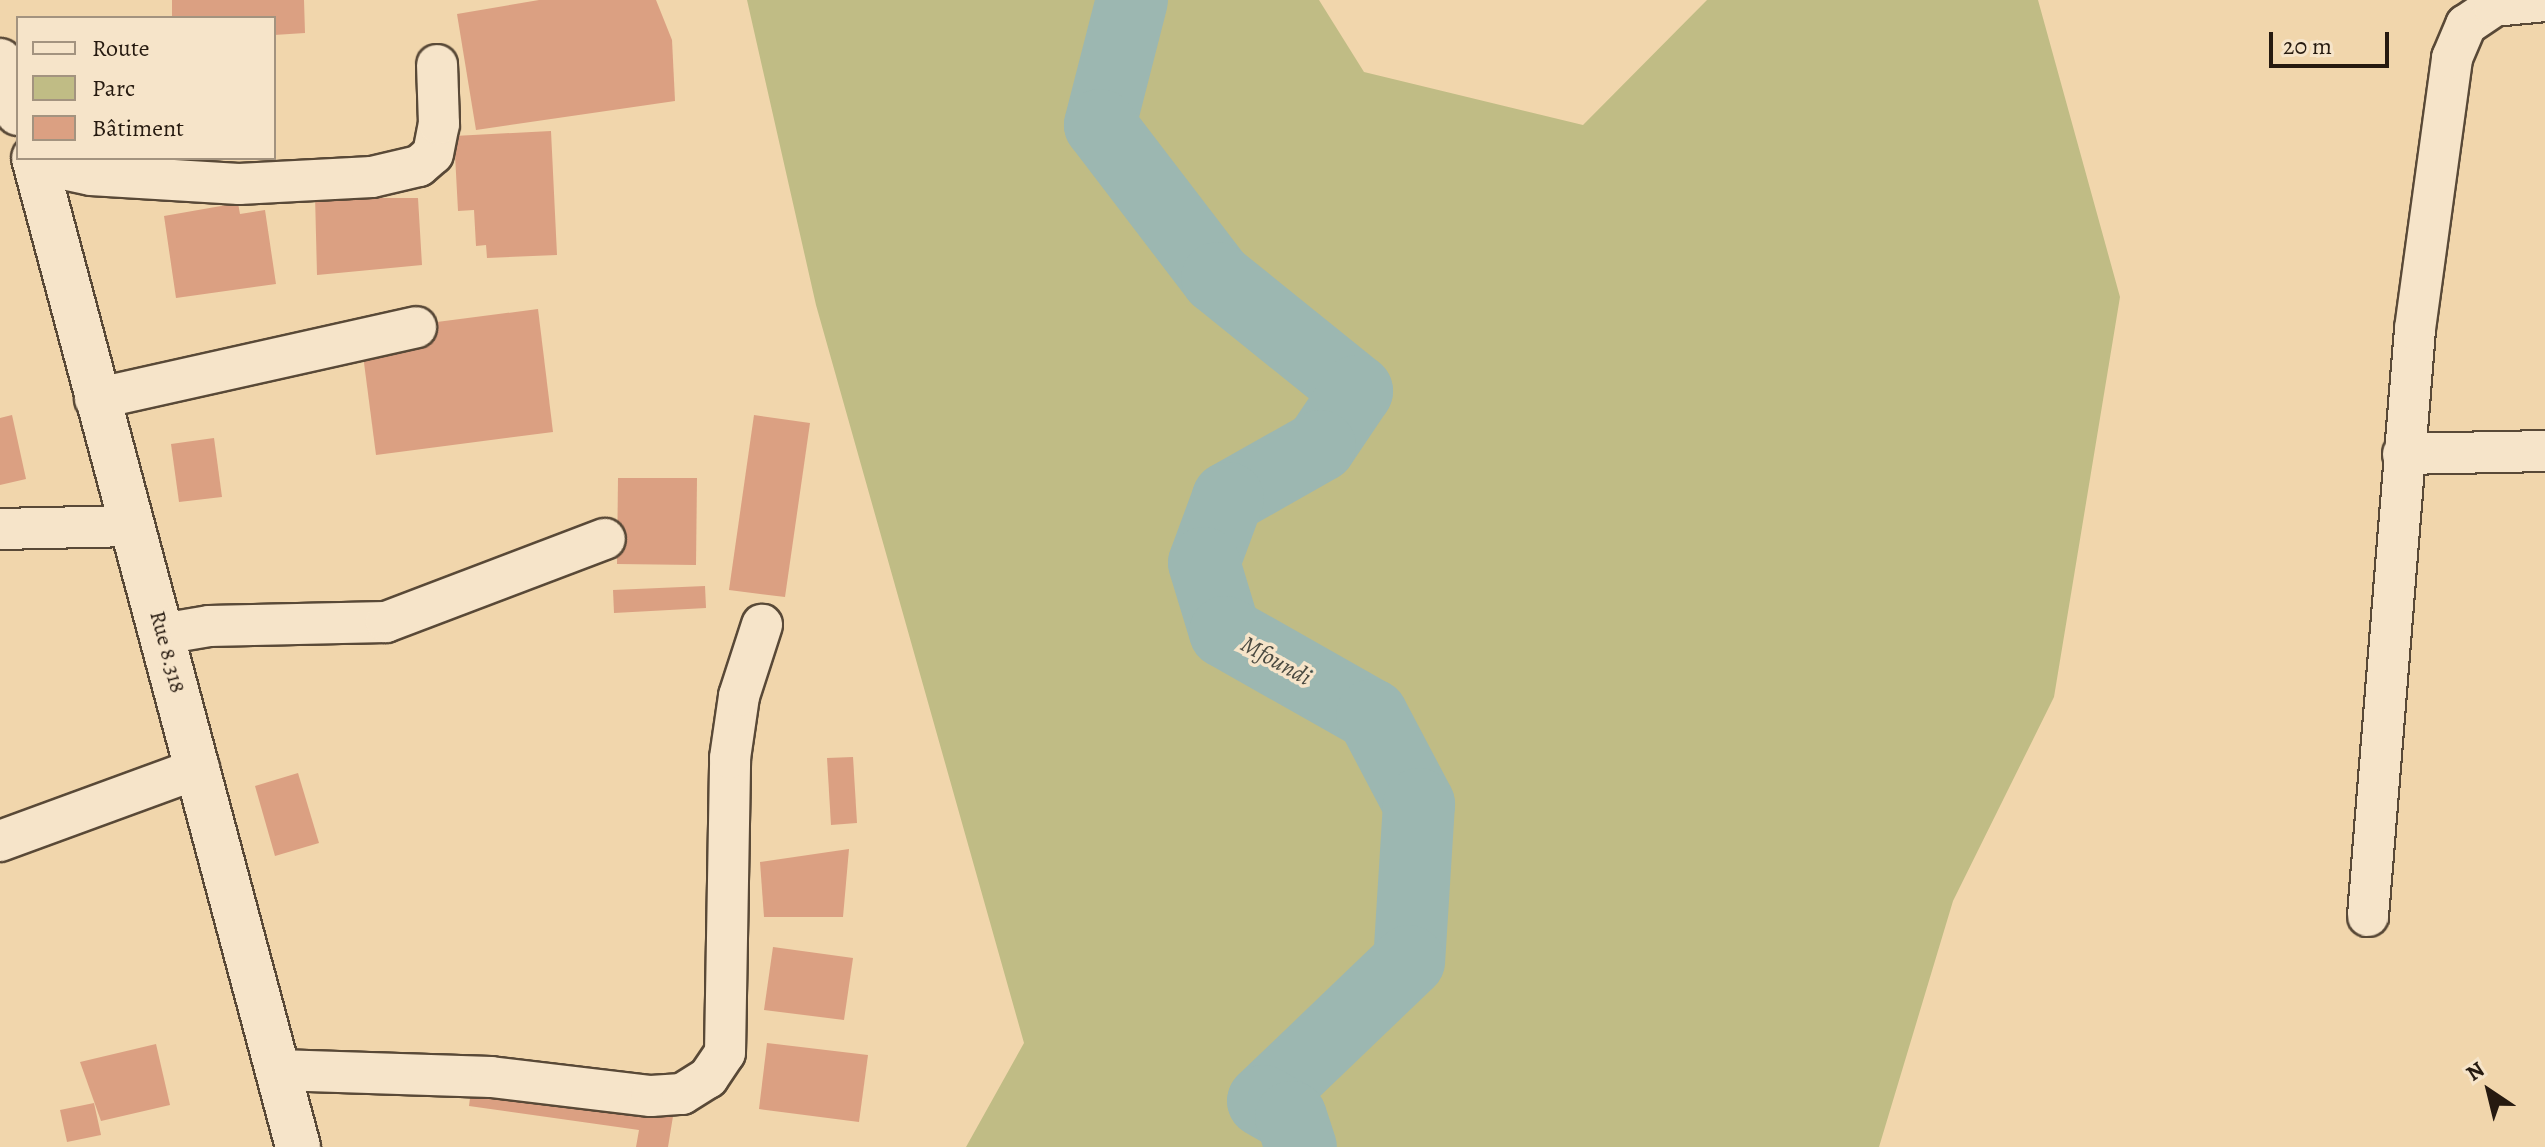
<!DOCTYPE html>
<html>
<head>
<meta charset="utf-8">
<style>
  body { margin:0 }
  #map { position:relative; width:2545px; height:1147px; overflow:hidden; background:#f1d6ac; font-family:Alegreya,serif }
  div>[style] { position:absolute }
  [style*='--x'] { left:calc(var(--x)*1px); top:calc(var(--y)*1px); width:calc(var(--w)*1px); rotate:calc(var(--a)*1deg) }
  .green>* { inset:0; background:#c0bc85 }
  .river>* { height:72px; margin:-36px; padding:0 36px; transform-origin:36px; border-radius:36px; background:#9cb7b1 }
  .building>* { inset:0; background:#dba082 }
  .roads { filter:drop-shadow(2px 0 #594937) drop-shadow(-2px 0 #594937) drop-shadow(0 2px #594937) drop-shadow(0 -2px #594937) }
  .minor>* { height:40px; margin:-20px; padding:0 20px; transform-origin:20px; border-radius:20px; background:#f6e4c9 }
  .secondary>* { height:44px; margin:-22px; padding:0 22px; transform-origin:22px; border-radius:22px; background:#f6e4c9 }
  span { translate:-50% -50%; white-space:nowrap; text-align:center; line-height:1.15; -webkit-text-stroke:7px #f6e4c9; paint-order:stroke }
  .street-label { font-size:22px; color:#261a10 }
  .water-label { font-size:24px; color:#494940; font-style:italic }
  .legend { position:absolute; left:16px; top:16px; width:260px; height:144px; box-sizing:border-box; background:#f6e4c9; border:2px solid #a3937f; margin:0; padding:10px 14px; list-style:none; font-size:24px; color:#261a10 }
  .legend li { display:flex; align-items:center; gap:16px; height:40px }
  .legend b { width:40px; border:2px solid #a3937f }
  .north { position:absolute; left:2449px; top:1051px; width:80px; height:80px; -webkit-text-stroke:6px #f6e4c9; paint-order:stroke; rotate:325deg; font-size:22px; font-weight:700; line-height:32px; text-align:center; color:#261a10 }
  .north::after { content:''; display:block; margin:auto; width:28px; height:36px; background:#261a10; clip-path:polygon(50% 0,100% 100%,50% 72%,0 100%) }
  .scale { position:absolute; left:2269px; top:32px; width:120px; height:36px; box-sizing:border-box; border:4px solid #261a10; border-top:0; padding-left:10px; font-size:24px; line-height:28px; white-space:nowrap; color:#261a10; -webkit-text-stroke:6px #f6e4c9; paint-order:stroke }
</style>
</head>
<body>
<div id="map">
  <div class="green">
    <div style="clip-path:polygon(747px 0,1319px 0,1364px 72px,1583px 125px,1707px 0,2038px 0,2120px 297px,2054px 697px,1953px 901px,1879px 1147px,966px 1147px,1024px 1043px,816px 305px)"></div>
  </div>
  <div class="river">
    <div style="--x:1132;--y:0;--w:129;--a:104.4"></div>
    <div style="--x:1100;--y:125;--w:193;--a:52.6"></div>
    <div style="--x:1217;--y:278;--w:180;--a:38.9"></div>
    <div style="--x:1357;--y:391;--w:66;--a:123.9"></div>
    <div style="--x:1320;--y:446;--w:106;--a:150.5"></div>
    <div style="--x:1228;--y:498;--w:69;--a:110.3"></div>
    <div style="--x:1204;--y:563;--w:72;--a:73.1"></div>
    <div style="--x:1225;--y:632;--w:169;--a:29.5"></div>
    <div style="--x:1372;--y:715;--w:101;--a:62.2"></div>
    <div style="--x:1419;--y:804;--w:157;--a:93.6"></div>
    <div style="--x:1409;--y:961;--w:202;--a:136.2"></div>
    <div style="--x:1263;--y:1101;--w:32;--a:30"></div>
    <div style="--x:1291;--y:1117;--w:32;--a:72"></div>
  </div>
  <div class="building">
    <div style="clip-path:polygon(172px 0,304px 0,305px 33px,274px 35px,274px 18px,172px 18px)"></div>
    <div style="clip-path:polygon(539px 0,656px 0,672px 40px,675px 101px,476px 130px,457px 14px)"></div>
    <div style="clip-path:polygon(551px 131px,557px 255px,487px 258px,486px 245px,476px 246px,474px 210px,458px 211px,454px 136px)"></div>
    <div style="clip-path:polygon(352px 192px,352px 198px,418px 198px,422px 265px,317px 275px,315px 195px)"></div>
    <div style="clip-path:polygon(238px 203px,240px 214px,265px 210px,276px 284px,176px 298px,164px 216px)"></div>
    <div style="clip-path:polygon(538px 309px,553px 432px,376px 455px,360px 332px)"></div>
    <div style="clip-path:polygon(12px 415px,26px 479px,0 485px,0 418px)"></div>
    <div style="clip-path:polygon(754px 415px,810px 423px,785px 597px,729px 590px)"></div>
    <div style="clip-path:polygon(214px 438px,222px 497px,179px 502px,171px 444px)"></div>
    <div style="clip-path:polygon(618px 478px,697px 478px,696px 565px,617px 564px)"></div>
    <div style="clip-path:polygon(705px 586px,706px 608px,614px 613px,613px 590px)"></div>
    <div style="clip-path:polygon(853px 757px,857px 823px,831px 825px,827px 758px)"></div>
    <div style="clip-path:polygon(298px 773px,319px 843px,275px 856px,255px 786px)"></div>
    <div style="clip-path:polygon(849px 849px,843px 917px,764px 917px,760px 862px)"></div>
    <div style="clip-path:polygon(773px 947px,853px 958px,844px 1020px,764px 1010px)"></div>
    <div style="clip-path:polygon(767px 1043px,868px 1055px,859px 1122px,759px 1109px)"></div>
    <div style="clip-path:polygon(156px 1044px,170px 1105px,101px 1121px,80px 1062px)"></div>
    <div style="clip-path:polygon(473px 1075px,675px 1104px,668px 1147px,636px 1147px,639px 1130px,469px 1106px)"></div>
    <div style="clip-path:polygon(94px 1103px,101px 1135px,67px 1142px,60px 1110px)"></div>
  </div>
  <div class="roads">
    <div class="minor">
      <div style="--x:35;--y:163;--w:57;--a:12.1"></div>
      <div style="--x:91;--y:175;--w:148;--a:3.5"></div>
      <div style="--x:239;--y:184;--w:133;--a:-3"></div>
      <div style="--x:372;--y:177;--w:48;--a:-13.2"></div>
      <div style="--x:419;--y:166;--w:18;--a:-41"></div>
      <div style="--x:433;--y:154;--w:31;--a:-79"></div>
      <div style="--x:439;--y:124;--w:59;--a:-91.9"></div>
      <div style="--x:95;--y:399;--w:329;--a:-12.6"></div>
      <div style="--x:2403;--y:454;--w:142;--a:-1.2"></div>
      <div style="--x:0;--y:529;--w:132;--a:-1.3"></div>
      <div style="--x:162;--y:634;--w:48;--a:-9.7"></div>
      <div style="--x:209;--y:626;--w:177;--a:-1.3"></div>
      <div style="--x:386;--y:622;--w:234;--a:-20.8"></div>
      <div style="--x:0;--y:841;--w:212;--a:-20.1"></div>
      <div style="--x:2368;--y:916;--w:589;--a:-85.42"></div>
      <div style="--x:2415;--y:329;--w:274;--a:-82.2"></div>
      <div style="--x:2452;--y:58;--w:36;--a:-67"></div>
      <div style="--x:2466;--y:25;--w:34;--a:-34"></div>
      <div style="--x:2494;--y:6;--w:51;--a:-5.6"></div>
      <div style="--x:278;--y:1070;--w:213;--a:1.9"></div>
      <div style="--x:491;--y:1077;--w:161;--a:6.8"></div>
      <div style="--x:651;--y:1096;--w:31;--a:-4"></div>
      <div style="--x:682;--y:1094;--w:31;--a:-32"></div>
      <div style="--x:708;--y:1078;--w:30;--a:-56"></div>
      <div style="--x:725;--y:1053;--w:295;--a:-89"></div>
      <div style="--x:730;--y:758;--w:63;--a:-81.7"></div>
      <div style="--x:739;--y:696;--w:75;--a:-72.1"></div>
    </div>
    <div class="secondary">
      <div style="--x:0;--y:61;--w:55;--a:70.9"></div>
      <div style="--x:34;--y:158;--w:1024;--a:75.05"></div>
    </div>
  </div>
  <div class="street-label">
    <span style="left:167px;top:652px;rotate:75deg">Rue 8.318</span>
  </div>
  <div class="water-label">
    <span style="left:1276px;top:661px;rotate:29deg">Mfoundi</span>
  </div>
  <ul class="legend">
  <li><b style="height:10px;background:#f6e4c9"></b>Route</li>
  <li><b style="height:22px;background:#c0bc85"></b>Parc</li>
  <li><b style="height:22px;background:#dba082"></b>Bâtiment</li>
  </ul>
  <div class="north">N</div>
  <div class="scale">20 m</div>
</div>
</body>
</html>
